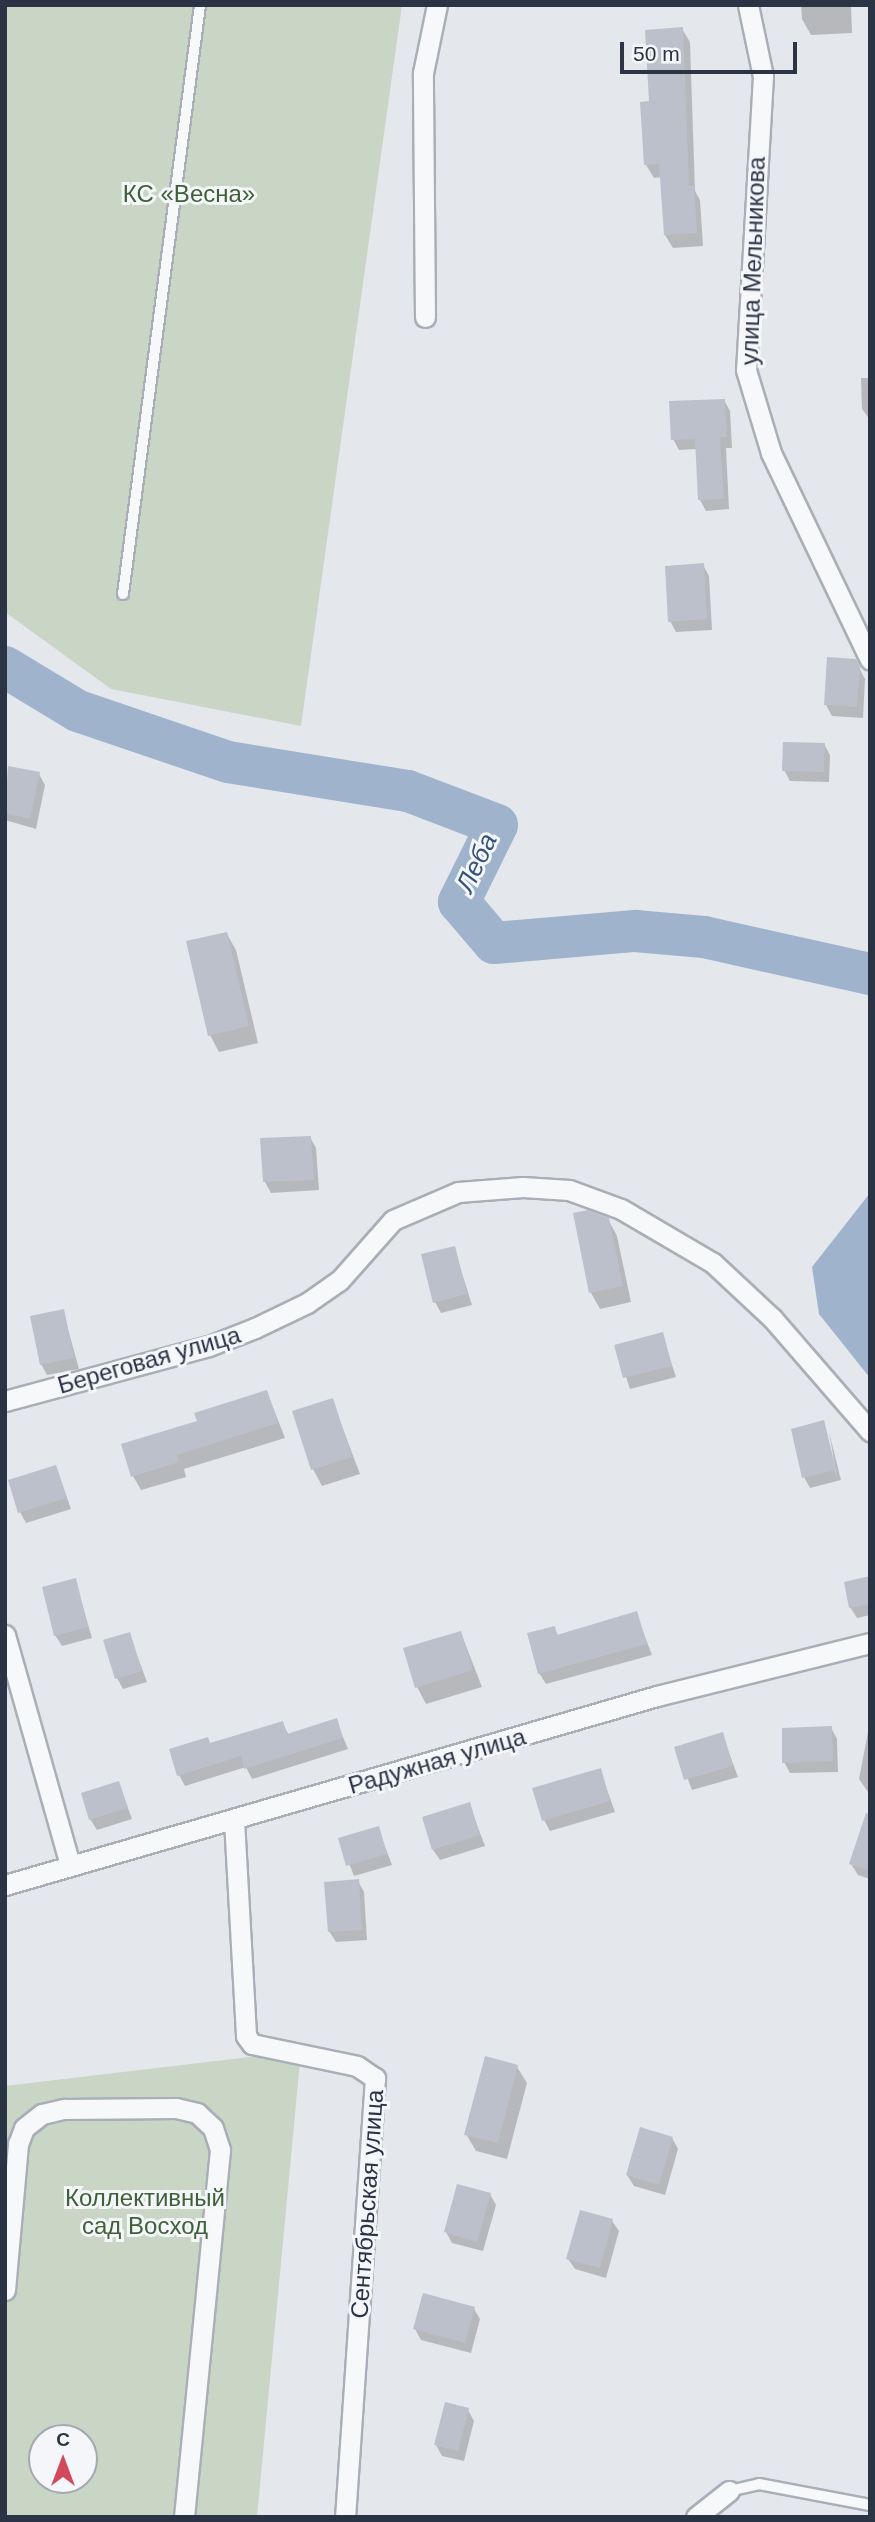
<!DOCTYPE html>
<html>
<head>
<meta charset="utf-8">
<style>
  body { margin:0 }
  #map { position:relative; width:875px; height:2522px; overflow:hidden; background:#e4e7ec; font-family:Helvetica,sans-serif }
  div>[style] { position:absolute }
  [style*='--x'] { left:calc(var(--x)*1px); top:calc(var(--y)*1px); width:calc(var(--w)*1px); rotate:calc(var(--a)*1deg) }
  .green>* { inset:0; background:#c9d6c5 }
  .water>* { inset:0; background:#9fb4cc }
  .shadow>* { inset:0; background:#0003 }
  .river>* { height:42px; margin:-21px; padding:0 21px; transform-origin:21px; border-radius:21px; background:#9fb4cc }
  .building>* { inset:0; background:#bbc0ca }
  .roads { filter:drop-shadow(2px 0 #a9aeb7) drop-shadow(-2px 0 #a9aeb7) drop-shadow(0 2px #a9aeb7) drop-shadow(0 -2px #a9aeb7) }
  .lane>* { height:10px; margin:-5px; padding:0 5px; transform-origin:5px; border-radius:5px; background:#f7f8fa }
  .street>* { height:19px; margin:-9.5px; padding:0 9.5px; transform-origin:9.5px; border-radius:9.5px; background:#f7f8fa }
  span { translate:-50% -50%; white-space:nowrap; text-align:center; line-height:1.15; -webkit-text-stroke:6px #f4f6f9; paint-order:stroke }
  .park-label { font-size:24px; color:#3f6138 }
  .street-label { font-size:24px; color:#2b3445 }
  .water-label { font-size:26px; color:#34527a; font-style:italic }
  .frame { position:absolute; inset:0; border:7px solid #2b3445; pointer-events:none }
  .north { position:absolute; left:28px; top:2424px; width:70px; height:70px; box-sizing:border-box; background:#f4f6f9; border:2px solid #a4a8b1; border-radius:50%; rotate:0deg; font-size:19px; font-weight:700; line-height:28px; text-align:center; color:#2b3445 }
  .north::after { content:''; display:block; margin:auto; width:24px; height:32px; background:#d1495b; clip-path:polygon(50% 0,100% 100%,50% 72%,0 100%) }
  .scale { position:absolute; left:620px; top:42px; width:177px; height:32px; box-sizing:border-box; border:4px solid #2b3445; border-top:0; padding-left:9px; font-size:21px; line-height:24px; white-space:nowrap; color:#2b3445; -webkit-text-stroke:5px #f4f6f9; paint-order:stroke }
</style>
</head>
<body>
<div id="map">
  <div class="green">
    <div style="clip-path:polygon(5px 5px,402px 5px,301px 726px,111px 689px,5px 612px)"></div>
    <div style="clip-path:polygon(evenodd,301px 2051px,257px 2517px,5px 2517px,5px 2086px,301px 2051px,42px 2438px,84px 2438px,84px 2480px,42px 2480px,42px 2438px)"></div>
  </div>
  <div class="water">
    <div style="clip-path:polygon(870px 1193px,870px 1378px,819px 1314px,812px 1267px)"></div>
  </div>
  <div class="shadow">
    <div style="clip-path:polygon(801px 5px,851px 5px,852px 33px,811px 35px,802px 19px)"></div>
    <div style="clip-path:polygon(682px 29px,690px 42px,695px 191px,700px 200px,703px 246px,673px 248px,665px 235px,662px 177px,654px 178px,646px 165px)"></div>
    <div style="clip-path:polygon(861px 378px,870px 378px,870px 420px,862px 409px)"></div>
    <div style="clip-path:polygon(724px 400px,730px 411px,732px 448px,726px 448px,729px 509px,706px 511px,700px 500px,697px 449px,679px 450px,673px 439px)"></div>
    <div style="clip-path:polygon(703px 565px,709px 576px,712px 630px,676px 632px,670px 621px)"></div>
    <div style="clip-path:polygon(855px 660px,865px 679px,863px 718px,832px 716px,826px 705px)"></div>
    <div style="clip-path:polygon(824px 744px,830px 755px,829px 782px,790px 781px,784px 770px)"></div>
    <div style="clip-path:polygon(10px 768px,39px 774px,45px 785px,36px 829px,5px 820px)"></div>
    <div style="clip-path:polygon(227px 934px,236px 950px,258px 1043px,219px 1052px,210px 1035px)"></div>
    <div style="clip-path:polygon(310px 1137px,316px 1148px,319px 1190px,271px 1193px,265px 1182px)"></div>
    <div style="clip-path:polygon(608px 1219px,617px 1236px,631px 1302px,600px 1309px,591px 1293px)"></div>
    <div style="clip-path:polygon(454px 1248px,472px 1305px,441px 1313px,435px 1302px)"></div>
    <div style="clip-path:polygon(63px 1311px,79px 1369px,47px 1375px,41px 1364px)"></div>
    <div style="clip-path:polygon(662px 1334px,676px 1377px,630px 1389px,616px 1346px)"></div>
    <div style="clip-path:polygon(267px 1392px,285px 1438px,184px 1469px,186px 1477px,141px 1490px,133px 1476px,199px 1422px)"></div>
    <div style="clip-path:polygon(332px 1400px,360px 1474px,322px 1486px,313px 1469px)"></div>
    <div style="clip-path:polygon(824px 1422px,837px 1478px,829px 1432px,841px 1480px,810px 1488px,804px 1477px)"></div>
    <div style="clip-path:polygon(56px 1467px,71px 1509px,26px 1523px,20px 1512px)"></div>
    <div style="clip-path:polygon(870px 1578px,870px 1615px,857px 1618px,850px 1607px)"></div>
    <div style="clip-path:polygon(75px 1580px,92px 1638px,62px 1646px,55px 1635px)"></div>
    <div style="clip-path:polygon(636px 1613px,652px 1655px,546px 1684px,539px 1673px,554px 1628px,559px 1637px)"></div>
    <div style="clip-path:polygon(461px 1633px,482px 1687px,426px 1704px,417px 1687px)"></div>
    <div style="clip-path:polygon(129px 1634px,147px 1682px,123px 1689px,117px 1678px)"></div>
    <div style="clip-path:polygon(336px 1720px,348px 1749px,252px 1779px,246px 1767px,185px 1786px,179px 1775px,211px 1745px,282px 1723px,289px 1735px)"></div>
    <div style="clip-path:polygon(831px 1728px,837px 1739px,838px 1772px,790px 1773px,784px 1762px)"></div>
    <div style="clip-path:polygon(868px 1732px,870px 1733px,870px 1795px,859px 1779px)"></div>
    <div style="clip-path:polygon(722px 1734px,738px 1777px,692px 1790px,676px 1748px)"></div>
    <div style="clip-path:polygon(600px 1770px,615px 1812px,550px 1831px,544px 1820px)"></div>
    <div style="clip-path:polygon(119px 1784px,132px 1819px,97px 1830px,90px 1819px)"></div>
    <div style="clip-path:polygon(469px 1804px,485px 1846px,440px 1860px,433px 1850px)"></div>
    <div style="clip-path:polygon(870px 1819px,870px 1879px,858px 1875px,851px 1864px)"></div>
    <div style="clip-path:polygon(378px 1828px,392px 1865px,354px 1876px,340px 1840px)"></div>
    <div style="clip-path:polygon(358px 1881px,364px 1892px,367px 1940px,336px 1942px,329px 1931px)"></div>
    <div style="clip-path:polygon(517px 2067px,527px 2083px,507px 2159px,476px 2151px,466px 2134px)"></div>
    <div style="clip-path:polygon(672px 2138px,678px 2149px,665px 2195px,634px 2186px,627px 2175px)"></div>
    <div style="clip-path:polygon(490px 2194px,496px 2205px,483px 2251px,452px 2243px,446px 2232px)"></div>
    <div style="clip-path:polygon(612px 2221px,619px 2231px,606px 2278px,575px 2269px,568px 2259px)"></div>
    <div style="clip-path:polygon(474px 2309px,480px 2319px,471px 2353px,421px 2340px,415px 2329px)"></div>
    <div style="clip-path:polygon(468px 2410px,474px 2421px,464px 2461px,442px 2456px,436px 2445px)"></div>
  </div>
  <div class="river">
    <div style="--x:5;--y:667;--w:85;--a:31.1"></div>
    <div style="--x:78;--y:711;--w:158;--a:18.8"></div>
    <div style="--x:228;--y:762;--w:182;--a:9.2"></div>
    <div style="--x:408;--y:791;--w:95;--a:20.9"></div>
    <div style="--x:497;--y:825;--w:86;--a:116.3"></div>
    <div style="--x:459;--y:902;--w:54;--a:49.5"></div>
    <div style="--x:494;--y:943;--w:142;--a:-4.9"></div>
    <div style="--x:635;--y:931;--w:69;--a:5"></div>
    <div style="--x:704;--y:937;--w:170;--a:12.6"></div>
  </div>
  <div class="building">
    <div style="clip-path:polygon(683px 27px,689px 186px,694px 185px,697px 233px,664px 235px,659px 164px,644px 165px,640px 102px,649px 101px,645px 30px)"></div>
    <div style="clip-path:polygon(725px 399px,727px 437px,720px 437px,724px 499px,698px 500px,695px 439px,671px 440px,669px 401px)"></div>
    <div style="clip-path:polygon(704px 563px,707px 619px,668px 622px,665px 566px)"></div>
    <div style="clip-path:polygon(827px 657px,856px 659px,860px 667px,857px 707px,824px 705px)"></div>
    <div style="clip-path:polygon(783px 742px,825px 743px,824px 772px,782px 771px)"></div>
    <div style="clip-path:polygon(8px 766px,40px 772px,30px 819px,5px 813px)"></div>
    <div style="clip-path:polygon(227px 932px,249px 1026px,208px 1036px,186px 941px)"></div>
    <div style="clip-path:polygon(311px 1136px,314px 1180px,263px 1182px,260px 1138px)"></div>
    <div style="clip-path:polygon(588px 1210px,609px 1218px,623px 1286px,589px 1293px,573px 1213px)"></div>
    <div style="clip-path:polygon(455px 1246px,467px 1294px,433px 1303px,421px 1254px)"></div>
    <div style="clip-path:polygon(64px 1309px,74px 1358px,40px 1365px,30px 1316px)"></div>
    <div style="clip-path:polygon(663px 1332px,672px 1366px,623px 1378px,614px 1345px)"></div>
    <div style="clip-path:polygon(267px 1390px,278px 1423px,177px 1455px,179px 1462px,131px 1477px,121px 1444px,197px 1421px,194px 1413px)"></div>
    <div style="clip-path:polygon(333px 1398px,352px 1457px,311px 1470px,292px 1411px)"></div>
    <div style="clip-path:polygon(824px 1420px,836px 1470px,802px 1478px,791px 1429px)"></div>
    <div style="clip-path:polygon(56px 1465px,67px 1498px,18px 1513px,8px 1480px)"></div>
    <div style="clip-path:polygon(870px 1576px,870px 1604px,849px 1608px,844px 1582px)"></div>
    <div style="clip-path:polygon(76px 1578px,88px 1627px,54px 1636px,42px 1587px)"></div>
    <div style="clip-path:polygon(637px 1611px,647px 1644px,538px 1674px,527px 1633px,555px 1626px,557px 1635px)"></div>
    <div style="clip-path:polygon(461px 1631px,473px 1670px,415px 1688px,403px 1648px)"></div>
    <div style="clip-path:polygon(130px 1632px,142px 1671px,115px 1679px,103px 1640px)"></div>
    <div style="clip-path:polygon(337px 1718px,343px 1738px,244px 1769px,241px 1756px,177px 1776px,169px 1749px,208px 1737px,210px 1743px,283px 1721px,287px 1734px)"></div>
    <div style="clip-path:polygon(832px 1726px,833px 1761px,782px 1763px,782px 1728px)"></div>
    <div style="clip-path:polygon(723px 1732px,733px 1766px,684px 1780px,674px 1747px)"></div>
    <div style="clip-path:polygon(601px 1768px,610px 1801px,542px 1821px,532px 1788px)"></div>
    <div style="clip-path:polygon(119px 1781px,128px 1808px,89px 1820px,81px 1793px)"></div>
    <div style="clip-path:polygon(470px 1802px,480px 1835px,432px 1850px,422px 1817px)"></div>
    <div style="clip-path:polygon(866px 1813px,870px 1814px,870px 1871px,849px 1864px)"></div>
    <div style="clip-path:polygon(379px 1826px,387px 1854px,346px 1866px,338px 1838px)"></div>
    <div style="clip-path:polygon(359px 1879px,362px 1930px,328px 1932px,324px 1882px)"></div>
    <div style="clip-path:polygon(485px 2056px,518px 2065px,498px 2143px,464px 2135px)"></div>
    <div style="clip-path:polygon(640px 2127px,673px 2137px,659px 2185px,626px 2175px)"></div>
    <div style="clip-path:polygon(457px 2184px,491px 2193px,477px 2242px,444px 2232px)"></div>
    <div style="clip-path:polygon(580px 2210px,613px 2219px,600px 2268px,566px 2259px)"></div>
    <div style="clip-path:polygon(423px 2293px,475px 2307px,465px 2343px,413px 2329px)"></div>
    <div style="clip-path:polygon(445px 2402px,469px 2408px,458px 2451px,434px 2445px)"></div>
  </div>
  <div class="roads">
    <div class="lane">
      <div style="--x:123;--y:594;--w:594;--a:-82.55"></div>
      <div style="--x:729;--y:2491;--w:31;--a:-13"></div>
      <div style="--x:759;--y:2484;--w:113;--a:10.7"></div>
    </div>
    <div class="street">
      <div style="--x:748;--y:5;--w:73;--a:78.1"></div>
      <div style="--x:763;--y:76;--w:294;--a:93.3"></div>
      <div style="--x:746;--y:370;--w:87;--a:73.2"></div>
      <div style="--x:771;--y:453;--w:229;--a:64.4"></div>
      <div style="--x:425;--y:317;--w:244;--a:-90.5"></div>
      <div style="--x:423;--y:73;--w:69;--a:-78.4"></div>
      <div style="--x:5;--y:1401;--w:211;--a:-15.1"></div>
      <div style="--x:209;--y:1346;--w:49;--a:-21.4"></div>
      <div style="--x:255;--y:1328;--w:58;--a:-25.7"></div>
      <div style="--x:307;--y:1303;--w:39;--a:-35"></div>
      <div style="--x:339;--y:1281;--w:81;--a:-48.5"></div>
      <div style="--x:393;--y:1220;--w:71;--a:-23.3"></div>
      <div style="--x:458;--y:1192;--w:65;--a:-4.4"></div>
      <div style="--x:523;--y:1187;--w:46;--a:3.7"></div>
      <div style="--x:569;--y:1190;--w:55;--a:20.1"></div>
      <div style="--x:621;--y:1209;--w:107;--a:30.4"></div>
      <div style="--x:713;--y:1263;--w:81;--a:43"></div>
      <div style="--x:772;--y:1318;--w:150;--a:49.1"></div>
      <div style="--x:5;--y:1635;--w:239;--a:74.2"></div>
      <div style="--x:234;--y:1820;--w:216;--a:86.8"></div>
      <div style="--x:246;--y:2036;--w:10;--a:53"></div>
      <div style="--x:252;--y:2044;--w:107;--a:11.8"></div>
      <div style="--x:357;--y:2066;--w:22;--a:34"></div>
      <div style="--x:375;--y:2078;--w:440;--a:93.9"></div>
      <div style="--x:5;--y:1885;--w:679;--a:-16.17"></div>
      <div style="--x:657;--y:1696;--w:219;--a:-14"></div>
      <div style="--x:5;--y:2290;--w:147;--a:-84.9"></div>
      <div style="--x:18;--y:2144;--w:17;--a:-69"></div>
      <div style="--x:24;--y:2128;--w:23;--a:-38"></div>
      <div style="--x:42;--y:2114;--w:23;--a:-13"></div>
      <div style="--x:64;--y:2109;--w:112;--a:-0.5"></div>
      <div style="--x:176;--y:2108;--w:22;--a:13"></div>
      <div style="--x:197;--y:2113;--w:22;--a:43"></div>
      <div style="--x:213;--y:2128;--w:23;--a:72"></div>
      <div style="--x:220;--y:2150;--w:369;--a:95.6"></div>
      <div style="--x:696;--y:2517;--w:42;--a:-38.2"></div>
    </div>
  </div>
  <div class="park-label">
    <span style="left:189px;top:194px">КС «Весна»</span>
    <span style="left:145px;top:2212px">Коллективный<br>сад Восход</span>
  </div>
  <div class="street-label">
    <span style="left:753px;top:261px;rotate:-88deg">улица Мельникова</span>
    <span style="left:149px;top:1360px;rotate:-16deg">Береговая улица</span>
    <span style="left:437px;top:1761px;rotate:-16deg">Радужная улица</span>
    <span style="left:367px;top:2204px;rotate:-86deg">Сентябрьская улица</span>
  </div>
  <div class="water-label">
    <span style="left:477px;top:863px;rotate:-65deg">Леба</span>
  </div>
  <div class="frame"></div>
  <div class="north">С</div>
  <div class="scale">50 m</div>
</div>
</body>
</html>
